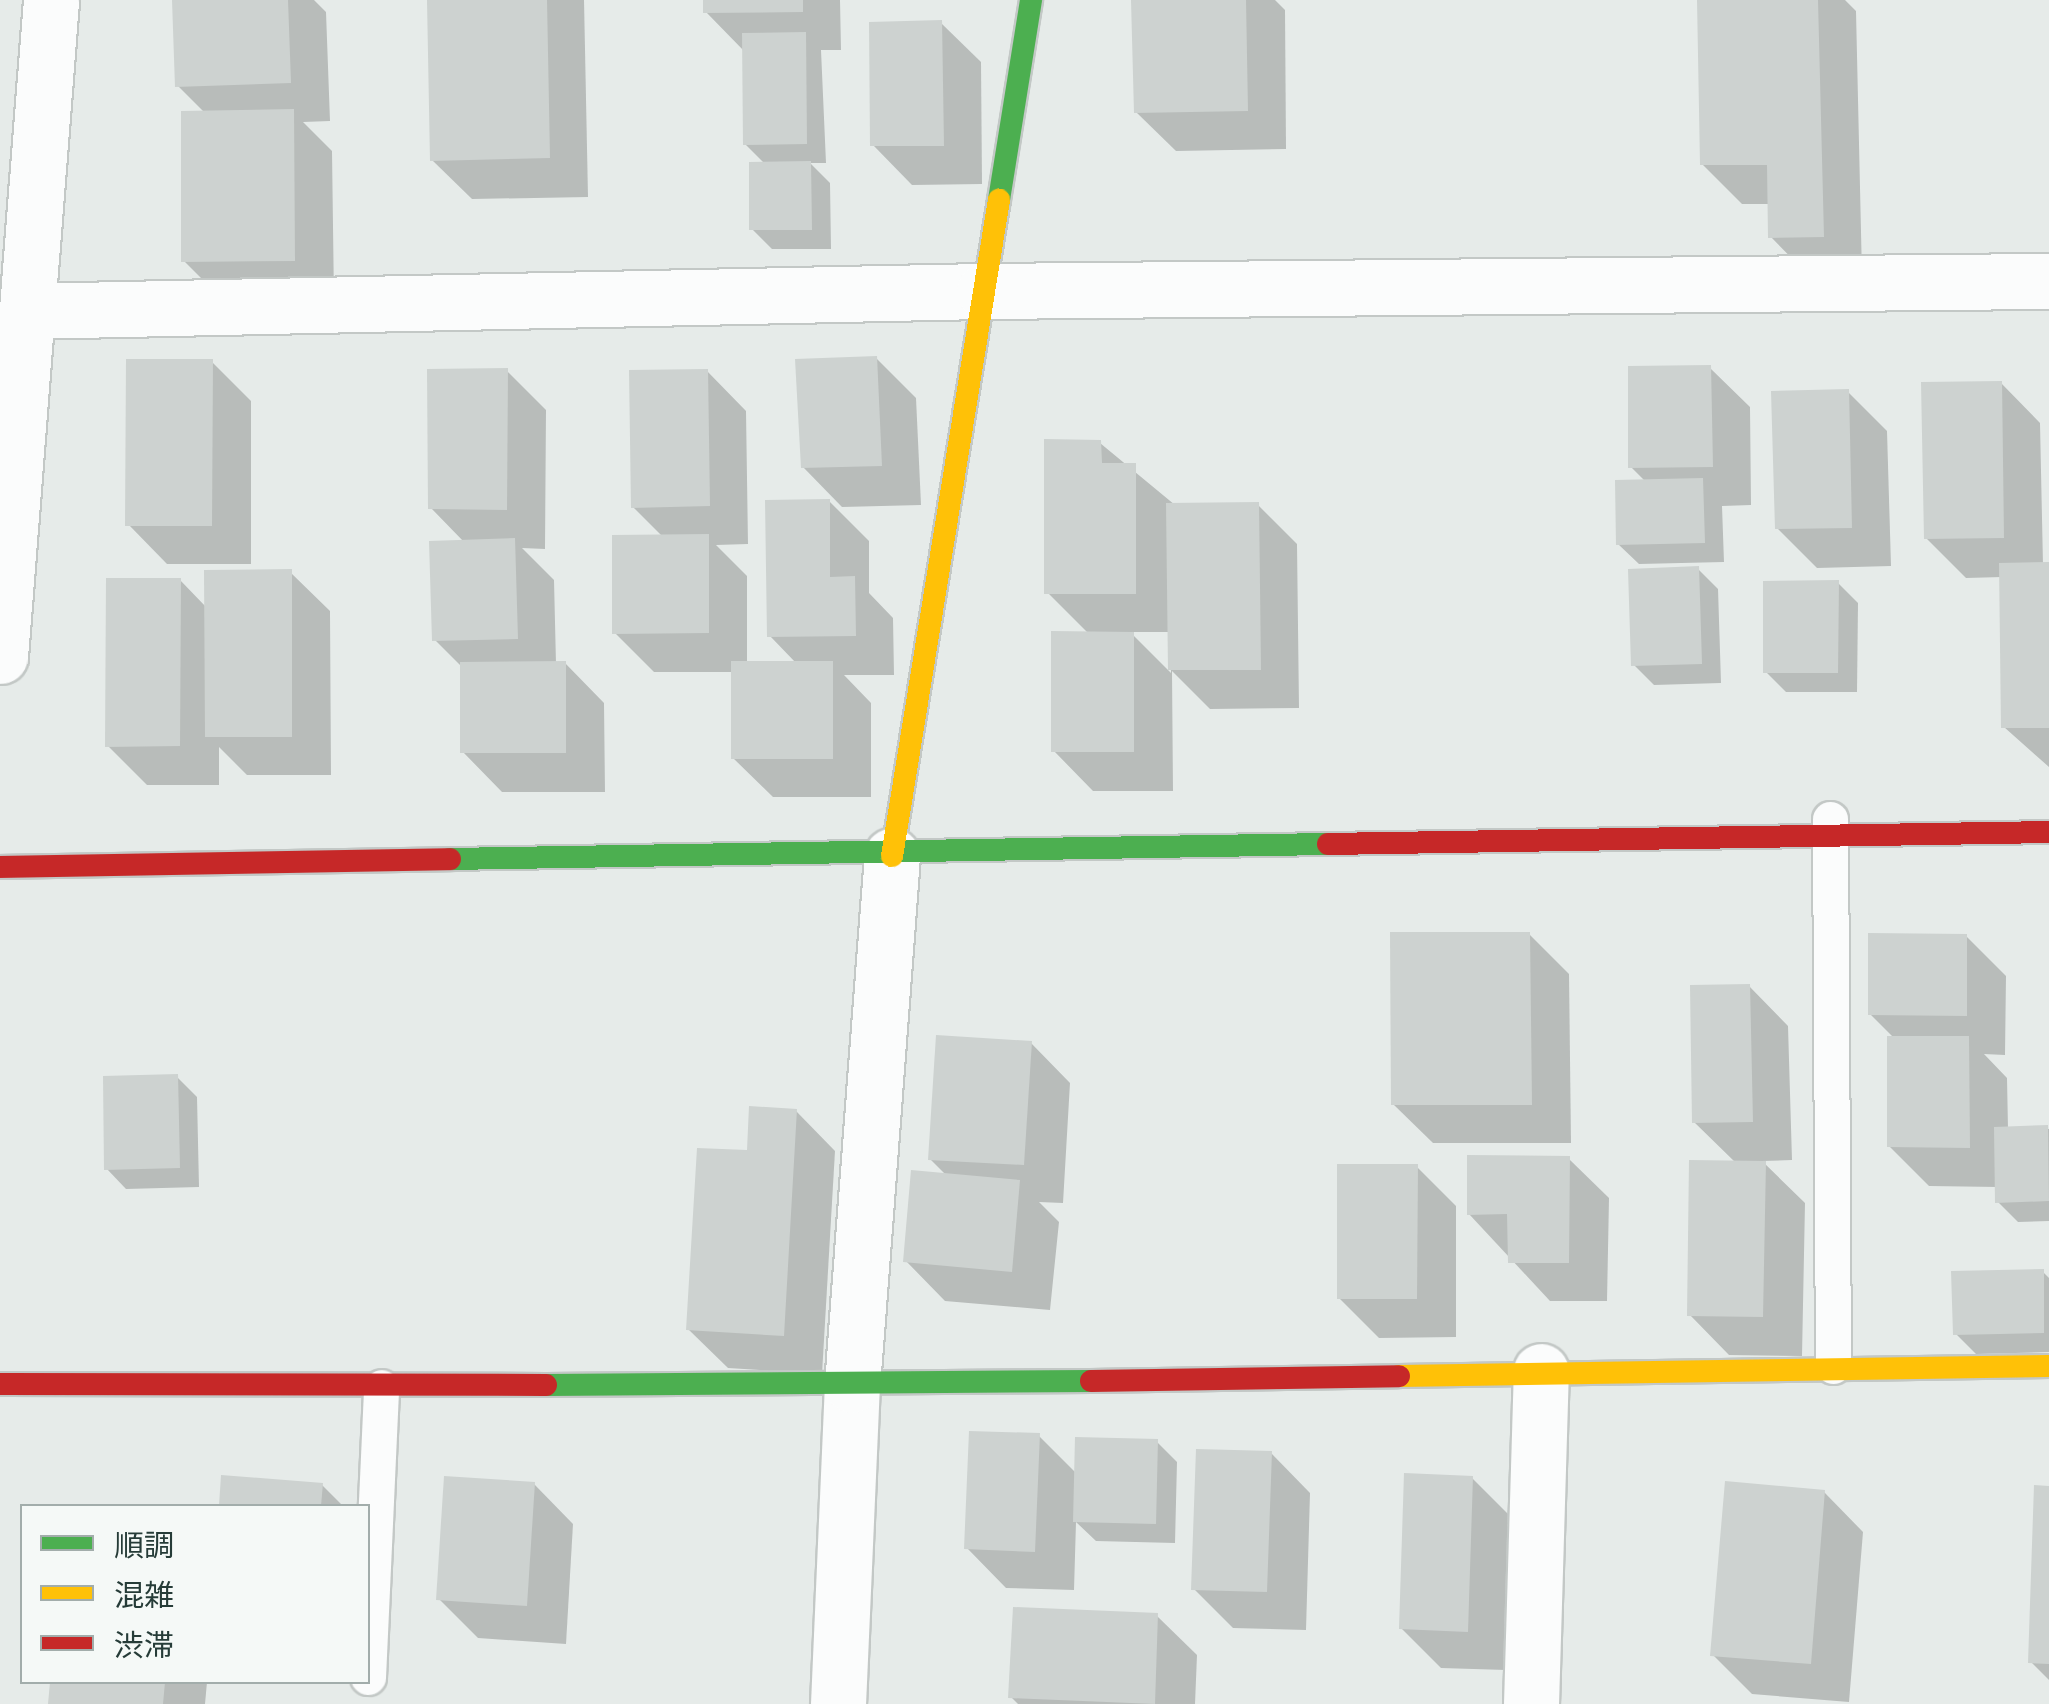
<!DOCTYPE html>
<html>
<head>
<meta charset="utf-8">
<style>
  body { margin:0 }
  #map { position:relative; width:2049px; height:1704px; overflow:hidden; background:#e6ebe9; font-family:"Public Sans","Noto Sans JP",sans-serif }
  div>[style] { position:absolute }
  [style*='--x'] { left:calc(var(--x)*1px); top:calc(var(--y)*1px); width:calc(var(--w)*1px); rotate:calc(var(--a)*1deg) }
  .shadow>* { inset:0; background:#0003 }
  .building>* { inset:0; background:#cdd2d0 }
  .roads { filter:drop-shadow(2px 0 #c3c8c6) drop-shadow(-2px 0 #c3c8c6) drop-shadow(0 2px #c3c8c6) drop-shadow(0 -2px #c3c8c6) }
  .lane>* { height:35px; margin:-17.5px; padding:0 17.5px; transform-origin:17.5px; border-radius:17.5px; background:#fbfcfc }
  .street>* { height:55px; margin:-27.5px; padding:0 27.5px; transform-origin:27.5px; border-radius:27.5px; background:#fbfcfc }
  .fast>* { height:22px; margin:-11px; padding:0 11px; transform-origin:11px; border-radius:11px; background:#4caf50 }
  .slow>* { height:22px; margin:-11px; padding:0 11px; transform-origin:11px; border-radius:11px; background:#ffc107 }
  .jam>* { height:22px; margin:-11px; padding:0 11px; transform-origin:11px; border-radius:11px; background:#c62828 }
  span { translate:-50% -50%; white-space:nowrap; text-align:center; line-height:1.15; -webkit-text-stroke:8px #f5f9f7; paint-order:stroke }
  .legend { position:absolute; left:20px; top:1504px; width:350px; height:180px; box-sizing:border-box; background:#f5f9f7; border:2px solid #a2adab; margin:0; padding:12px 18px; list-style:none; font-size:30px; color:#263c38 }
  .legend li { display:flex; align-items:center; gap:20px; height:50px }
  .legend b { width:50px; border:2px solid #a2adab }
</style>
</head>
<body>
<div id="map">
  <div class="shadow">
    <div style="clip-path:polygon(175px 0,314px 0,326px 12px,330px 121px,303px 122px,332px 151px,334px 300px,223px 300px,184px 261px,205px 113px,178px 86px)"></div>
    <div style="clip-path:polygon(429px 0,584px 0,588px 197px,472px 199px,432px 160px)"></div>
    <div style="clip-path:polygon(706px 0,840px 0,841px 50px,821px 50px,826px 163px,810px 163px,830px 183px,831px 249px,772px 249px,752px 229px,765px 164px,745px 144px,744px 51px,706px 12px)"></div>
    <div style="clip-path:polygon(1133px 0,1275px 0,1285px 10px,1286px 149px,1176px 151px,1136px 112px)"></div>
    <div style="clip-path:polygon(1699px 0,1845px 0,1856px 11px,1862px 275px,1810px 277px,1771px 237px,1770px 204px,1742px 204px,1702px 164px)"></div>
    <div style="clip-path:polygon(941px 23px,981px 62px,982px 184px,912px 185px,873px 145px)"></div>
    <div style="clip-path:polygon(876px 358px,916px 398px,921px 505px,842px 507px,803px 467px)"></div>
    <div style="clip-path:polygon(212px 362px,251px 401px,251px 564px,167px 564px,128px 524px)"></div>
    <div style="clip-path:polygon(1710px 368px,1750px 407px,1751px 505px,1722px 506px,1724px 562px,1639px 564px,1618px 544px,1646px 482px,1631px 467px)"></div>
    <div style="clip-path:polygon(507px 371px,546px 410px,545px 549px,522px 548px,554px 580px,556px 664px,565px 663px,604px 703px,605px 792px,502px 792px,463px 752px,462px 667px,435px 640px,465px 543px,431px 508px)"></div>
    <div style="clip-path:polygon(707px 371px,746px 411px,748px 544px,716px 545px,747px 576px,747px 663px,796px 663px,770px 636px,829px 501px,869px 541px,869px 593px,893px 618px,894px 675px,844px 675px,871px 703px,871px 797px,773px 797px,733px 758px,733px 672px,654px 672px,615px 633px,663px 537px,633px 507px)"></div>
    <div style="clip-path:polygon(2001px 383px,2040px 423px,2043px 565px,2049px 565px,2049px 767px,2004px 727px,2002px 577px,1966px 578px,1926px 538px)"></div>
    <div style="clip-path:polygon(1848px 392px,1887px 431px,1891px 566px,1817px 568px,1777px 528px)"></div>
    <div style="clip-path:polygon(evenodd,1100px 443px,1175px 505px,1258px 505px,1297px 544px,1299px 708px,1210px 709px,1172px 671px,1173px 791px,1093px 791px,1054px 751px,1089px 634px,1047px 592px,1100px 443px,1130px 632px,1170px 632px,1171px 673px,1130px 632px)"></div>
    <div style="clip-path:polygon(1698px 569px,1718px 589px,1721px 683px,1654px 685px,1634px 665px)"></div>
    <div style="clip-path:polygon(290px 572px,330px 611px,331px 775px,247px 775px,219px 747px,219px 785px,147px 785px,108px 746px,180px 580px,207px 608px)"></div>
    <div style="clip-path:polygon(1838px 583px,1858px 603px,1857px 692px,1786px 692px,1766px 672px)"></div>
    <div style="clip-path:polygon(1529px 934px,1569px 974px,1571px 1143px,1433px 1143px,1393px 1104px)"></div>
    <div style="clip-path:polygon(1966px 936px,2006px 976px,2005px 1055px,1984px 1054px,2007px 1078px,2008px 1129px,2049px 1129px,2049px 1221px,2018px 1222px,1998px 1202px,1998px 1187px,1929px 1186px,1889px 1146px,1895px 1039px,1870px 1014px)"></div>
    <div style="clip-path:polygon(1749px 986px,1788px 1026px,1792px 1160px,1762px 1161px,1805px 1203px,1802px 1356px,1729px 1355px,1690px 1315px,1736px 1163px,1694px 1122px)"></div>
    <div style="clip-path:polygon(1031px 1043px,1070px 1083px,1063px 1203px,1039px 1202px,1059px 1222px,1050px 1310px,945px 1301px,906px 1261px,947px 1176px,930px 1159px)"></div>
    <div style="clip-path:polygon(177px 1077px,197px 1097px,199px 1187px,126px 1189px,106px 1168px)"></div>
    <div style="clip-path:polygon(796px 1111px,835px 1151px,822px 1374px,728px 1368px,688px 1329px,749px 1153px)"></div>
    <div style="clip-path:polygon(1569px 1159px,1609px 1198px,1607px 1301px,1550px 1301px,1469px 1214px)"></div>
    <div style="clip-path:polygon(1416px 1166px,1456px 1206px,1456px 1337px,1379px 1338px,1339px 1298px)"></div>
    <div style="clip-path:polygon(2043px 1272px,2049px 1278px,2049px 1352px,1976px 1354px,1956px 1334px)"></div>
    <div style="clip-path:polygon(1039px 1436px,1077px 1474px,1157px 1442px,1177px 1462px,1175px 1543px,1096px 1541px,1076px 1522px,1074px 1590px,1006px 1588px,967px 1548px)"></div>
    <div style="clip-path:polygon(1271px 1453px,1310px 1493px,1306px 1630px,1233px 1628px,1194px 1589px)"></div>
    <div style="clip-path:polygon(223px 1478px,322px 1485px,343px 1506px,221px 1506px)"></div>
    <div style="clip-path:polygon(1472px 1478px,1512px 1518px,1506px 1670px,1441px 1668px,1401px 1628px)"></div>
    <div style="clip-path:polygon(534px 1484px,573px 1524px,566px 1644px,478px 1638px,439px 1599px)"></div>
    <div style="clip-path:polygon(2049px 1488px,2049px 1680px,2031px 1662px)"></div>
    <div style="clip-path:polygon(1824px 1492px,1863px 1532px,1849px 1702px,1752px 1694px,1713px 1655px)"></div>
    <div style="clip-path:polygon(1157px 1616px,1197px 1655px,1195px 1704px,1018px 1704px,1011px 1697px)"></div>
    <div style="clip-path:polygon(53px 1682px,207px 1682px,205px 1704px,51px 1704px)"></div>
  </div>
  <div class="building">
    <div style="clip-path:polygon(172px 0,288px 0,291px 83px,175px 87px)"></div>
    <div style="clip-path:polygon(427px 0,547px 0,550px 158px,430px 161px)"></div>
    <div style="clip-path:polygon(703px 0,803px 0,803px 12px,703px 13px)"></div>
    <div style="clip-path:polygon(1131px 0,1246px 0,1248px 111px,1134px 113px)"></div>
    <div style="clip-path:polygon(1697px 0,1818px 0,1824px 237px,1768px 238px,1767px 165px,1700px 165px)"></div>
    <div style="clip-path:polygon(942px 20px,944px 146px,870px 146px,869px 22px)"></div>
    <div style="clip-path:polygon(806px 32px,807px 144px,743px 145px,742px 33px)"></div>
    <div style="clip-path:polygon(294px 109px,295px 261px,181px 262px,181px 111px)"></div>
    <div style="clip-path:polygon(811px 161px,812px 230px,749px 230px,749px 162px)"></div>
    <div style="clip-path:polygon(877px 356px,882px 466px,801px 468px,795px 359px)"></div>
    <div style="clip-path:polygon(126px 359px,213px 359px,212px 526px,125px 526px)"></div>
    <div style="clip-path:polygon(1711px 365px,1713px 467px,1628px 468px,1628px 366px)"></div>
    <div style="clip-path:polygon(508px 368px,507px 510px,428px 509px,427px 369px)"></div>
    <div style="clip-path:polygon(708px 369px,710px 506px,631px 508px,629px 370px)"></div>
    <div style="clip-path:polygon(2002px 381px,2004px 538px,1924px 539px,1921px 382px)"></div>
    <div style="clip-path:polygon(1849px 389px,1852px 528px,1775px 529px,1771px 391px)"></div>
    <div style="clip-path:polygon(1044px 439px,1101px 440px,1102px 463px,1136px 463px,1136px 594px,1044px 594px)"></div>
    <div style="clip-path:polygon(1703px 478px,1705px 543px,1616px 545px,1615px 480px)"></div>
    <div style="clip-path:polygon(830px 499px,830px 577px,855px 576px,856px 636px,767px 637px,765px 500px)"></div>
    <div style="clip-path:polygon(1259px 502px,1261px 670px,1168px 670px,1166px 503px)"></div>
    <div style="clip-path:polygon(709px 534px,709px 633px,612px 634px,612px 535px)"></div>
    <div style="clip-path:polygon(515px 538px,518px 639px,432px 641px,429px 541px)"></div>
    <div style="clip-path:polygon(2049px 562px,2049px 728px,2001px 728px,1999px 563px)"></div>
    <div style="clip-path:polygon(1699px 566px,1702px 664px,1631px 666px,1628px 569px)"></div>
    <div style="clip-path:polygon(292px 569px,292px 737px,205px 737px,204px 570px)"></div>
    <div style="clip-path:polygon(106px 578px,181px 578px,180px 746px,105px 747px)"></div>
    <div style="clip-path:polygon(1839px 580px,1838px 673px,1763px 673px,1763px 581px)"></div>
    <div style="clip-path:polygon(1051px 631px,1134px 632px,1134px 752px,1051px 752px)"></div>
    <div style="clip-path:polygon(566px 661px,566px 753px,460px 753px,460px 662px)"></div>
    <div style="clip-path:polygon(731px 661px,833px 661px,833px 759px,731px 759px)"></div>
    <div style="clip-path:polygon(1390px 932px,1530px 932px,1532px 1105px,1391px 1105px)"></div>
    <div style="clip-path:polygon(1868px 933px,1967px 934px,1967px 1016px,1868px 1015px)"></div>
    <div style="clip-path:polygon(1750px 984px,1753px 1122px,1692px 1123px,1690px 985px)"></div>
    <div style="clip-path:polygon(936px 1035px,1032px 1041px,1024px 1165px,928px 1160px)"></div>
    <div style="clip-path:polygon(1887px 1036px,1969px 1036px,1970px 1148px,1887px 1147px)"></div>
    <div style="clip-path:polygon(178px 1074px,180px 1168px,104px 1170px,103px 1076px)"></div>
    <div style="clip-path:polygon(749px 1106px,797px 1109px,784px 1336px,686px 1330px,697px 1148px,747px 1150px)"></div>
    <div style="clip-path:polygon(2048px 1125px,2049px 1201px,1995px 1203px,1994px 1127px)"></div>
    <div style="clip-path:polygon(1467px 1155px,1570px 1156px,1569px 1263px,1508px 1263px,1507px 1214px,1467px 1215px)"></div>
    <div style="clip-path:polygon(1689px 1160px,1766px 1161px,1763px 1317px,1687px 1316px)"></div>
    <div style="clip-path:polygon(1337px 1164px,1418px 1164px,1417px 1299px,1337px 1299px)"></div>
    <div style="clip-path:polygon(911px 1170px,1020px 1180px,1012px 1272px,903px 1262px)"></div>
    <div style="clip-path:polygon(2044px 1269px,2044px 1333px,1953px 1335px,1951px 1271px)"></div>
    <div style="clip-path:polygon(969px 1431px,1040px 1433px,1035px 1552px,964px 1549px)"></div>
    <div style="clip-path:polygon(1075px 1437px,1158px 1439px,1156px 1524px,1073px 1522px)"></div>
    <div style="clip-path:polygon(1196px 1449px,1272px 1451px,1267px 1592px,1191px 1590px)"></div>
    <div style="clip-path:polygon(1404px 1473px,1473px 1476px,1468px 1632px,1399px 1629px)"></div>
    <div style="clip-path:polygon(221px 1475px,323px 1483px,321px 1506px,219px 1506px)"></div>
    <div style="clip-path:polygon(444px 1476px,535px 1482px,527px 1606px,436px 1600px)"></div>
    <div style="clip-path:polygon(1725px 1481px,1825px 1490px,1811px 1664px,1710px 1656px)"></div>
    <div style="clip-path:polygon(2034px 1485px,2049px 1486px,2049px 1664px,2028px 1663px)"></div>
    <div style="clip-path:polygon(1013px 1607px,1158px 1613px,1155px 1704px,1008px 1698px)"></div>
    <div style="clip-path:polygon(50px 1682px,165px 1682px,163px 1704px,48px 1704px)"></div>
  </div>
  <div class="roads">
    <div class="lane">
      <div style="--x:1830;--y:819;--w:547;--a:89.69"></div>
      <div style="--x:368;--y:1677;--w:290;--a:-87.4"></div>
    </div>
    <div class="street">
      <div style="--x:27;--y:311;--w:957;--a:-1.2"></div>
      <div style="--x:984;--y:291;--w:1065;--a:-0.54"></div>
      <div style="--x:0;--y:656;--w:658;--a:-85.55"></div>
      <div style="--x:838;--y:1704;--w:319;--a:-87.5"></div>
      <div style="--x:852;--y:1385;--w:531;--a:-85.68"></div>
      <div style="--x:1531;--y:1704;--w:333;--a:-88.3"></div>
    </div>
    <div class="fast">
      <div style="--x:999;--y:200;--w:203;--a:-80.9"></div>
      <div style="--x:450;--y:859;--w:878;--a:-0.98"></div>
      <div style="--x:546;--y:1385;--w:545;--a:-0.42"></div>
    </div>
    <div class="slow">
      <div style="--x:892;--y:856;--w:665;--a:-80.74"></div>
      <div style="--x:1399;--y:1376;--w:650;--a:-0.88"></div>
    </div>
    <div class="jam">
      <div style="--x:1328;--y:844;--w:721;--a:-0.95"></div>
      <div style="--x:0;--y:867;--w:450;--a:-1"></div>
      <div style="--x:1091;--y:1381;--w:308;--a:-0.9"></div>
      <div style="--x:0;--y:1384;--w:546;--a:0.1"></div>
    </div>
  </div>
  <ul class="legend">
  <li><b style="height:12px;background:#4caf50"></b>順調</li>
  <li><b style="height:12px;background:#ffc107"></b>混雑</li>
  <li><b style="height:12px;background:#c62828"></b>渋滞</li>
  </ul>
</div>
</body>
</html>
